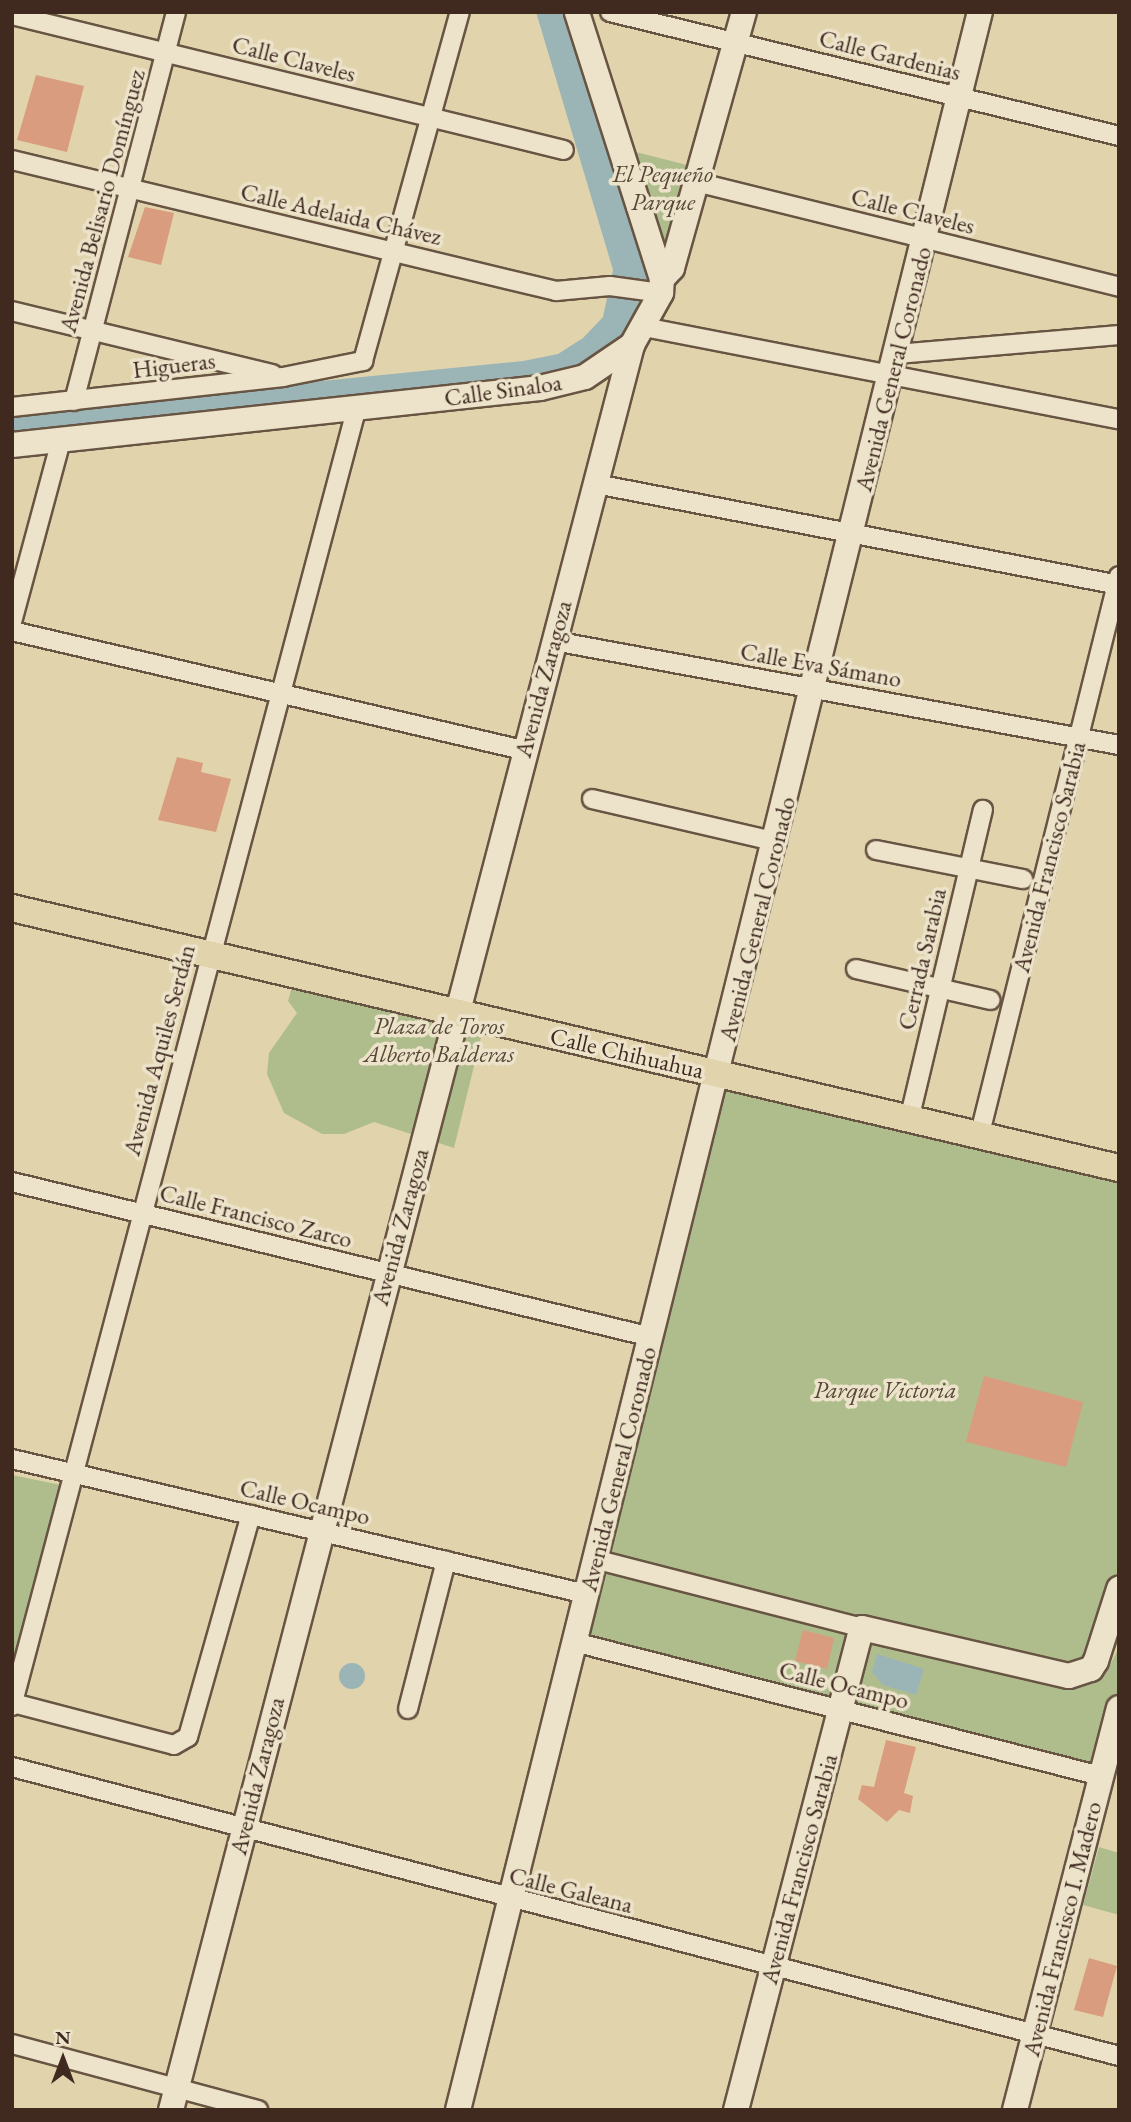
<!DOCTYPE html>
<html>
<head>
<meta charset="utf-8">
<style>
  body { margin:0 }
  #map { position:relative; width:1131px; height:2122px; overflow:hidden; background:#e1d4ad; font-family:"EB Garamond",serif }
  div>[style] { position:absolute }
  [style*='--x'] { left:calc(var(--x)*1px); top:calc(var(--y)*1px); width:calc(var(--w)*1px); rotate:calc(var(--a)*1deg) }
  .green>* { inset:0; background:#afbd8d }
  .water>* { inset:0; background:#9bb5b7 }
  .round { border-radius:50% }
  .building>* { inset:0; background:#d99c7e }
  .roads { filter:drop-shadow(2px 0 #685443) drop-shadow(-2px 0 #685443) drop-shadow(0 2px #685443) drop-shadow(0 -2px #685443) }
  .street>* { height:18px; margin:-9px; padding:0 9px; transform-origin:9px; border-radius:9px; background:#ece3ca }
  .secondary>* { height:24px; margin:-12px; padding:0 12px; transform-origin:12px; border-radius:12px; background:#ece3ca }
  .primary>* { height:26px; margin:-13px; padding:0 13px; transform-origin:13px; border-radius:13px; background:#e1d4ad }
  span { translate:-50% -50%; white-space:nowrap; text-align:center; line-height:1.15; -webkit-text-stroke:7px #ece3ca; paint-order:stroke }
  .street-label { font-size:24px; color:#402a20 }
  .park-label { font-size:24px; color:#564736; font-style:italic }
  .frame { position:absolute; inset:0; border:14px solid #402a20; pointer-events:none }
  .north { position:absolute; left:28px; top:2024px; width:70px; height:70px; -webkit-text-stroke:5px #ece3ca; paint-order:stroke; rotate:0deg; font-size:19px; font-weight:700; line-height:28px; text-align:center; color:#402a20 }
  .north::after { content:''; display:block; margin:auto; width:24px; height:32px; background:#402a20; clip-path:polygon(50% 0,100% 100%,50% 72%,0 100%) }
</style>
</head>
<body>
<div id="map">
  <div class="green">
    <div style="clip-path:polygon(620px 148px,699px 168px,664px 279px)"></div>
    <div style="clip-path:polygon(298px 966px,488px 1009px,454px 1148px,374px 1122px,344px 1134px,322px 1134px,284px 1113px,267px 1074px,269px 1053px,297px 1013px,288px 1001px)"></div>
    <div style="clip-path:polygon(722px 1072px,1119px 1168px,1119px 1639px,1105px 1675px,1119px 1647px,1119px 1728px,1109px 1776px,581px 1642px)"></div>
    <div style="clip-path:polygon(12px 1475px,66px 1486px,21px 1658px,12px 1658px)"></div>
    <div style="clip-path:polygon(1099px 1847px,1119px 1853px,1119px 1915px,1083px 1905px)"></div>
  </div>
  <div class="water">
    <div style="clip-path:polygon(536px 12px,571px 12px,650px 276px,620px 345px,565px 378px,12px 440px,12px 412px,523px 361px,558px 354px,583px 338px,603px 317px,613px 270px)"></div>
    <div style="clip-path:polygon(877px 1654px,924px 1669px,916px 1695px,883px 1685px,872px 1672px)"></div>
    <div class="round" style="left:339px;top:1663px;width:26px;height:26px"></div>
  </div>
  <div class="building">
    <div style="clip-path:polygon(36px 75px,84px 86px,67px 152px,17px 140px)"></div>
    <div style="clip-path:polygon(145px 207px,174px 213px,161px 265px,128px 257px)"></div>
    <div style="clip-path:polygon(177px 757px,203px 763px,201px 772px,231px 779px,216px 832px,158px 820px)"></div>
    <div style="clip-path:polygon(984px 1376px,1083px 1402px,1066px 1467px,966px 1442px)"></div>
    <div style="clip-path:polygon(803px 1630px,834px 1638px,827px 1669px,795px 1661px)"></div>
    <div style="clip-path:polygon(886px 1740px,916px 1747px,904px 1793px,913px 1796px,910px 1813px,899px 1810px,887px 1822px,858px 1799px,862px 1785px,874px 1787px)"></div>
    <div style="clip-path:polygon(1089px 1958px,1117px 1966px,1103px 2017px,1074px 2010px)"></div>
  </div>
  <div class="roads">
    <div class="street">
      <div style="--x:610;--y:12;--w:524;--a:13.69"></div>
      <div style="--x:12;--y:15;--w:568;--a:13.74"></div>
      <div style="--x:12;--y:160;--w:560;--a:13.54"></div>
      <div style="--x:556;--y:291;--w:54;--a:-5.3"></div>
      <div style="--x:610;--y:286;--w:51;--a:7.8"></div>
      <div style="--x:696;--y:182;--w:436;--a:13.9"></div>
      <div style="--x:12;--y:311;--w:268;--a:13.6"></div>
      <div style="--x:644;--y:327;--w:484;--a:11"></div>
      <div style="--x:897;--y:354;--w:223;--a:-4.9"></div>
      <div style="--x:74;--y:401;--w:402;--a:-75.3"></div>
      <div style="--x:12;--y:407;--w:273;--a:-6.3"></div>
      <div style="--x:283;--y:377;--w:82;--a:-11.3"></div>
      <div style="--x:363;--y:361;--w:362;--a:-74.5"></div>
      <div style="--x:596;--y:484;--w:533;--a:10.93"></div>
      <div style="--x:12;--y:622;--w:188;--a:-74.9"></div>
      <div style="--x:12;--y:631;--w:525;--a:13.11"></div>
      <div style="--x:554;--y:641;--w:574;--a:10.43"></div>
      <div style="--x:592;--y:799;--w:190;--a:13.1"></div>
      <div style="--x:876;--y:850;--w:150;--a:11.2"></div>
      <div style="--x:856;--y:969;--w:138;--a:13"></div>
      <div style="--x:909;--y:1120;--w:319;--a:-76.6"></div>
      <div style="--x:979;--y:1137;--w:578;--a:-75.99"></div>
      <div style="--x:12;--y:1182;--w:658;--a:13.63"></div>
      <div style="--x:12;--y:1459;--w:590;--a:13.23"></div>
      <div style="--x:598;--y:1560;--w:273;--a:14.4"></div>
      <div style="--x:574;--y:1642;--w:544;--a:14.27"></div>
      <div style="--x:13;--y:1703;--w:166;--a:14.6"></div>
      <div style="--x:174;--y:1745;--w:16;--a:-30"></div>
      <div style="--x:188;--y:1737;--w:231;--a:-74.2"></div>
      <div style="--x:12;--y:1706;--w:1344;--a:-75.13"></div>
      <div style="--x:408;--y:1709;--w:153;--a:-75.6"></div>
      <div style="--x:12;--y:1767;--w:1144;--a:14.63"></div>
      <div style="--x:12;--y:2044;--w:255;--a:15"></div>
    </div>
    <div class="secondary">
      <div style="--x:662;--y:279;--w:15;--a:-48"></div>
      <div style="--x:672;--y:268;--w:266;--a:-74.3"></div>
      <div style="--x:12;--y:445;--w:531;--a:-6.16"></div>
      <div style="--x:540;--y:388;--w:46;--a:-13.7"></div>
      <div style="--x:585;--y:377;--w:57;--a:-34.2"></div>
      <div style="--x:632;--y:345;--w:60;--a:-60.9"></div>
      <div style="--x:661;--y:293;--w:14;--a:-86"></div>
      <div style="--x:662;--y:279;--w:280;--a:-107.7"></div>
      <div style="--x:171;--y:2110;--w:1824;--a:-75.36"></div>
      <div style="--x:458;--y:2110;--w:2162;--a:-76.03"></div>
      <div style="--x:736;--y:2110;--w:498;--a:-75.4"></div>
      <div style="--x:862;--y:1628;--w:212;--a:13.1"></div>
      <div style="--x:1069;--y:1676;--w:23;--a:-18"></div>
      <div style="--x:1091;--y:1669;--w:9;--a:-58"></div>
      <div style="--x:1096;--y:1661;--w:76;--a:-72.3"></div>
      <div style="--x:1015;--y:2110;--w:415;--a:-75.5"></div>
    </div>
    <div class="primary">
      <div style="--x:12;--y:908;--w:1137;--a:13.22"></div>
    </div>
  </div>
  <div class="street-label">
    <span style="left:890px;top:55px;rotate:14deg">Calle Gardenias</span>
    <span style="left:294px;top:59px;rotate:14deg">Calle Claveles</span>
    <span style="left:102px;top:201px;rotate:-75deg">Avenida Belisario Domínguez</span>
    <span style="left:913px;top:211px;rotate:14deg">Calle Claveles</span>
    <span style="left:341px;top:214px;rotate:13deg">Calle Adelaida Chávez</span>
    <span style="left:174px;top:365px;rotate:-7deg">Higueras</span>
    <span style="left:893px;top:369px;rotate:-76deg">Avenida General Coronado</span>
    <span style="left:503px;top:390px;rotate:-8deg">Calle Sinaloa</span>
    <span style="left:821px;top:665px;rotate:10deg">Calle Eva Sámano</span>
    <span style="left:543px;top:679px;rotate:-75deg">Avenida Zaragoza</span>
    <span style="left:1049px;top:857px;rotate:-76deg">Avenida Francisco Sarabia</span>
    <span style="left:757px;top:919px;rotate:-76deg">Avenida General Coronado</span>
    <span style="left:922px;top:959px;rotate:-77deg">Cerrada Sarabia</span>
    <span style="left:159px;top:1050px;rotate:-75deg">Avenida Aquiles Serdán</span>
    <span style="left:627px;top:1053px;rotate:13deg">Calle Chihuahua</span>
    <span style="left:256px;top:1216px;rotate:14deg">Calle Francisco Zarco</span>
    <span style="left:400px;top:1227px;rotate:-75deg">Avenida Zaragoza</span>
    <span style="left:618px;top:1469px;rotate:-76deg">Avenida General Coronado</span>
    <span style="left:305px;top:1502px;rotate:13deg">Calle Ocampo</span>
    <span style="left:844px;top:1685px;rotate:14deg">Calle Ocampo</span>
    <span style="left:257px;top:1776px;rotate:-76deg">Avenida Zaragoza</span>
    <span style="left:799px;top:1869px;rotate:-75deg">Avenida Francisco Sarabia</span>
    <span style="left:571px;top:1890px;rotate:14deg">Calle Galeana</span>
    <span style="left:1062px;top:1929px;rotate:-76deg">Avenida Francisco I. Madero</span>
  </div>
  <div class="park-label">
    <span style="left:663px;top:188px">El Pequeño<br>Parque</span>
    <span style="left:439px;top:1040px">Plaza de Toros<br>Alberto Balderas</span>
    <span style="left:885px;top:1390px">Parque Victoria</span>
  </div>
  <div class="frame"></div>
  <div class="north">N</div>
</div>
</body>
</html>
